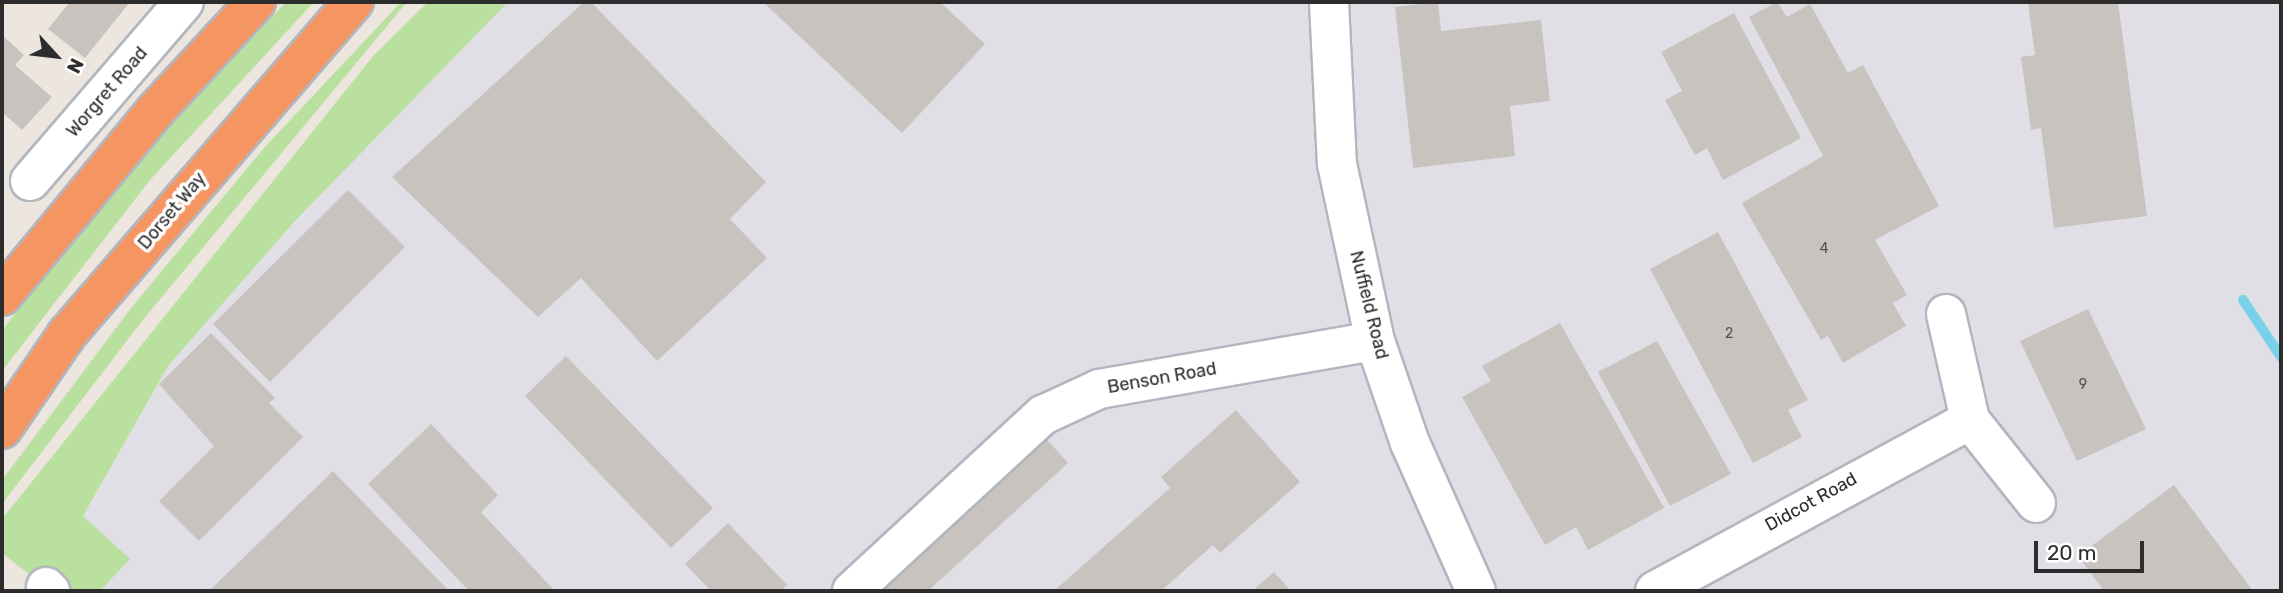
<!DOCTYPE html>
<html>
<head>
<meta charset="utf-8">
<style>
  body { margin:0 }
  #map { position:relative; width:2283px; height:593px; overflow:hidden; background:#ede6df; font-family:Rubik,sans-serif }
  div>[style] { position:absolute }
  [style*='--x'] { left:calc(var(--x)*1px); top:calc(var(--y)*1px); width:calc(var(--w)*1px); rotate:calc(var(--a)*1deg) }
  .industrial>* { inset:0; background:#e0dfe6 }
  .green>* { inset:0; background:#bae09f }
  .stream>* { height:10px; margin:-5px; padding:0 5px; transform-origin:5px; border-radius:5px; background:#79d3e8 }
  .building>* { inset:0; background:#c8c3be }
  .roads { filter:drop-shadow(2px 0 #b2b6be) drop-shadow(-2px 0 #b2b6be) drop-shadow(0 2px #b2b6be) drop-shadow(0 -2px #b2b6be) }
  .minor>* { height:38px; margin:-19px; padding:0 19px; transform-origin:19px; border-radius:19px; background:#fff }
  .highway>* { height:38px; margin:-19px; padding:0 19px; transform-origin:19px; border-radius:19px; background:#f59662 }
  span { translate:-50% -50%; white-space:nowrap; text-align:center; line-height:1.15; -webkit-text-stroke:7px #fff; paint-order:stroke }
  .number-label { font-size:14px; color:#535250 }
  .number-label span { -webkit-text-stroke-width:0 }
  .street-label { font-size:18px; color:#2c2c2c }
  .frame { position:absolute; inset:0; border:4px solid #2c2c2c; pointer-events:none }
  .north { position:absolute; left:21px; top:21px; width:70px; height:70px; -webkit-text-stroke:5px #fff; paint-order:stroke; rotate:117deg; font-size:19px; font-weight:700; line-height:28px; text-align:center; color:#2c2c2c }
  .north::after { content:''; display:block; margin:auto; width:24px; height:32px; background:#2c2c2c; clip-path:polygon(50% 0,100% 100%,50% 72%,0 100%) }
  .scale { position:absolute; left:2034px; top:541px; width:110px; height:32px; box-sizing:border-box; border:4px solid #2c2c2c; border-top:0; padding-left:9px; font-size:21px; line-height:24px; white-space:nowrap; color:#2c2c2c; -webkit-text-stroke:5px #fff; paint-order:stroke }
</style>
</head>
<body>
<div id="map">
  <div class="industrial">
    <div style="clip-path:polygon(508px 2px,2281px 2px,2281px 591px,100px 591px,129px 559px,83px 517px,168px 366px,294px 222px)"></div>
  </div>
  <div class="green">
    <div style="clip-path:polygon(286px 2px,314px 2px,150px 180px,2px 371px,2px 331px,99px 200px)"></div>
    <div style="clip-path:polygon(401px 2px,407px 2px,142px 321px,2px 504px,2px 480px,131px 308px,264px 148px)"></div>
    <div style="clip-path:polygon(428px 2px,508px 2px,294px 222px,168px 366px,83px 516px,130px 559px,100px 591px,50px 591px,2px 553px,2px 519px,374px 55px)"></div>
  </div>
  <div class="stream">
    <div style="--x:2243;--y:300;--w:69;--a:56.3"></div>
  </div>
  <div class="building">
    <div style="clip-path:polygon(70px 2px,130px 2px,85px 58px,48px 29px)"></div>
    <div style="clip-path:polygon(584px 2px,591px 2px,766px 182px,730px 219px,767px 258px,657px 361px,581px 278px,538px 317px,392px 177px)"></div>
    <div style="clip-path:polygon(763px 2px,940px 2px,985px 44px,902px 133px)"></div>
    <div style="clip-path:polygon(1438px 2px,1441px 31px,1541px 20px,1550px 101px,1510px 106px,1515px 156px,1413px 168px,1395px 7px)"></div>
    <div style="clip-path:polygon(1777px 2px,1787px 17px,1810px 4px,1848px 73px,1863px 65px,1939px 206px,1875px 240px,1907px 295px,1893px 303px,1906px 326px,1843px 363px,1828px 336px,1821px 340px,1742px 203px,1823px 156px,1749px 17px)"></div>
    <div style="clip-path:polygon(2028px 2px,2118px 2px,2147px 216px,2054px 228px,2041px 128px,2031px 130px,2021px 57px,2035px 55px)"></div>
    <div style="clip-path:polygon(1734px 13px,1801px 138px,1723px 180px,1707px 148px,1695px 155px,1665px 100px,1682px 91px,1661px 52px)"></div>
    <div style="clip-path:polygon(2px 35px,24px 55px,15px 65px,52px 97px,22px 130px,2px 112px)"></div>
    <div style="clip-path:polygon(348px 190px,405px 247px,270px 382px,213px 324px)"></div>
    <div style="clip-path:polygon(1718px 232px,1808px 400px,1788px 410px,1802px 437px,1753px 463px,1650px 269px)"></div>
    <div style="clip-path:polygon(2088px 309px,2146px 429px,2077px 461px,2020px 341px)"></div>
    <div style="clip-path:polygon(1560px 323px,1664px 508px,1588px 550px,1576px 527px,1545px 545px,1462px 397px,1491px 381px,1482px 366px)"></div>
    <div style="clip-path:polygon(211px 333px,275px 398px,269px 403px,303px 437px,199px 541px,159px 501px,214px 446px,159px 384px)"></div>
    <div style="clip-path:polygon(1657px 341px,1731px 474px,1670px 506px,1598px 372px)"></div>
    <div style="clip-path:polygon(566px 356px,713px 508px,671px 548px,525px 396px)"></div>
    <div style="clip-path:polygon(1236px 410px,1300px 482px,1220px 553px,1213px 545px,1161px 591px,1054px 591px,1170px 488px,1161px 477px)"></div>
    <div style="clip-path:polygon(431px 424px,498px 495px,481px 512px,555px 591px,469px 591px,368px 484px)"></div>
    <div style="clip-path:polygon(1040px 432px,1068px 463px,928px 591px,865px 591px)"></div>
    <div style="clip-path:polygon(333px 471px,449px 591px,211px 591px,210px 590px)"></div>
    <div style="clip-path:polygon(2174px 485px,2253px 591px,2104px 591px,2078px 556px)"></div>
    <div style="clip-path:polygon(728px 523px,787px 585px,780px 591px,711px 591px,685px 564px)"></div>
    <div style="clip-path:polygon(1274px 572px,1291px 591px,1252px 591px)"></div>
  </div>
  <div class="roads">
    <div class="minor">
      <div style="--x:1329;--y:2;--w:162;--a:87.2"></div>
      <div style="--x:1337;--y:164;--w:181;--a:77.9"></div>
      <div style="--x:1375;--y:341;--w:108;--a:71.1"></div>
      <div style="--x:1410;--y:443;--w:162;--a:66"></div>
      <div style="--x:30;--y:181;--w:236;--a:-49.3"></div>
      <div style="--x:1946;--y:314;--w:109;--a:77.2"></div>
      <div style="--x:1970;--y:420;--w:106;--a:51.5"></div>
      <div style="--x:46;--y:587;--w:6;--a:45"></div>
      <div style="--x:852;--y:591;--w:260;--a:-42.7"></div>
      <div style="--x:1043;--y:415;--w:62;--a:-24.9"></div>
      <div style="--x:1099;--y:389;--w:280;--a:-9.9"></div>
      <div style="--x:1655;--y:591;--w:358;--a:-28.5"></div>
    </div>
    <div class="highway">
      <div style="--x:2;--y:296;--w:240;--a:-50.4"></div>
      <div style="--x:155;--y:111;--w:149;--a:-47.2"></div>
      <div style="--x:2;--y:429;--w:115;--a:-55.6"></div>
      <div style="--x:67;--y:334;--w:439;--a:-49.2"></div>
    </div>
  </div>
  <div class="number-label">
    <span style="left:1824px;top:249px">4</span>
    <span style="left:1729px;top:334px">2</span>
    <span style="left:2083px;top:385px">9</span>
  </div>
  <div class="street-label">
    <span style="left:107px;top:92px;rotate:-49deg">Worgret Road</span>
    <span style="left:172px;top:211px;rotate:-50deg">Dorset Way</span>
    <span style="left:1369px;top:305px;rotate:76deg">Nuffield Road</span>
    <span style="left:1162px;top:378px;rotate:-10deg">Benson Road</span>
    <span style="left:1811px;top:502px;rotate:-29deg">Didcot Road</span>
  </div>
  <div class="frame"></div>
  <div class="north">N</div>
  <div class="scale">20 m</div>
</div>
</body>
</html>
